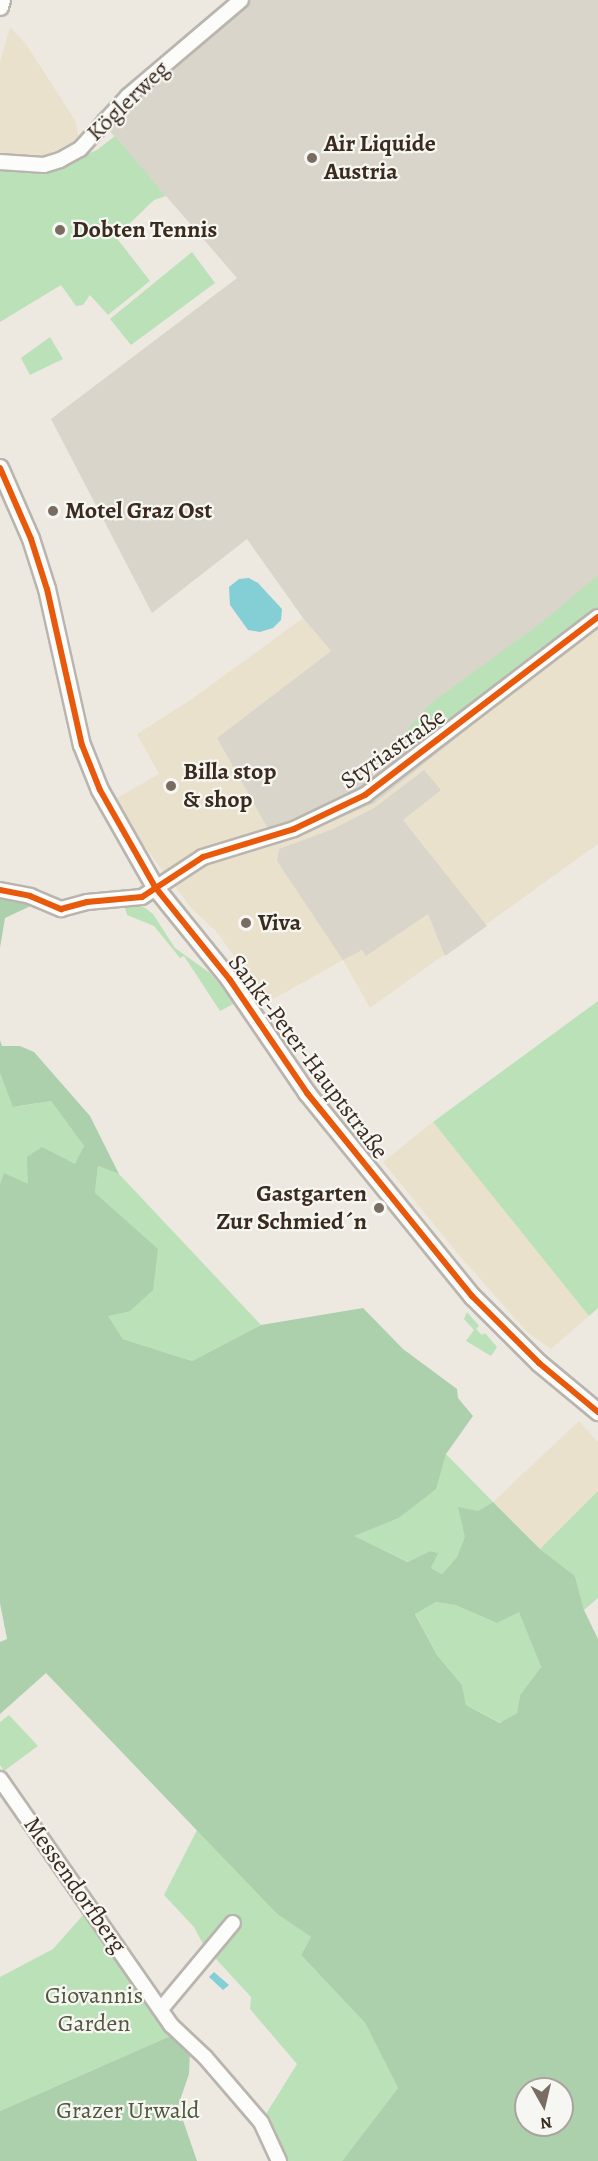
<!DOCTYPE html>
<html>
<head>
<meta charset="utf-8">
<style>
  body { margin:0 }
  #map { position:relative; width:598px; height:2161px; overflow:hidden; background:#ede9e1; font-family:Alegreya,serif }
  div>[style] { position:absolute }
  [style*='--x'] { left:calc(var(--x)*1px); top:calc(var(--y)*1px); width:calc(var(--w)*1px); rotate:calc(var(--a)*1deg) }
  .built>* { inset:0; background:#eae1cc }
  .industrial>* { inset:0; background:#d9d5ca }
  .green>* { inset:0; background:#bbe1b8 }
  .forest>* { inset:0; background:#abd0ab }
  .water>* { inset:0; background:#84ced6 }
  .roads { filter:drop-shadow(2px 0 #b9b5ae) drop-shadow(-2px 0 #b9b5ae) drop-shadow(0 2px #b9b5ae) drop-shadow(0 -2px #b9b5ae) }
  .minor>* { height:14px; margin:-7px; padding:0 7px; transform-origin:7px; border-radius:7px; background:#fcfcfa }
  .major>* { height:16px; margin:-8px; padding:0 8px; transform-origin:8px; border-radius:8px; background:#fcfcfa }
  .cycleway>* { height:6px; margin:-3px; padding:0 3px; transform-origin:3px; border-radius:3px; background:#e8590c }
  .dots>* { width:16px; height:16px; translate:-50% -50%; box-sizing:border-box; border:3px solid #f6f6f2; border-radius:50% }
  span { translate:-50% -50%; white-space:nowrap; text-align:center; line-height:1.15; -webkit-text-stroke:4.5px #f6f6f2; paint-order:stroke }
  .street-label { font-size:24px; color:#3b2a1e }
  .poi-label { font-size:24px; color:#3b2a1e; font-weight:700 }
  .left { translate:0 -50%; text-align:left }
  .right { translate:-100% -50%; text-align:right }
  .park-label { font-size:24px; color:#51563c }
  .north { position:absolute; left:514px; top:2077px; width:60px; height:60px; box-sizing:border-box; background:#f6f6f2; border:2px solid #aba49d; border-radius:50%; rotate:172deg; font-size:16px; font-weight:700; line-height:24px; text-align:center; color:#3b2a1e }
  .north::after { content:''; display:block; margin:auto; width:21px; height:27px; background:#796d62; clip-path:polygon(50% 0,100% 100%,50% 72%,0 100%) }
</style>
</head>
<body>
<div id="map">
  <div class="built">
    <div style="clip-path:polygon(10px 27px,26px 44px,75px 120px,79px 138px,48px 155px,32px 157px,0 153px,0 62px)"></div>
    <div style="clip-path:polygon(303px 618px,331px 651px,217px 738px,277px 845px,375px 803px,598px 625px,598px 844px,370px 1008px,343px 960px,261px 1006px,242px 967px,215px 930px,192px 909px,144px 846px,117px 798px,159px 774px,137px 734px,192px 699px)"></div>
    <div style="clip-path:polygon(433px 1122px,589px 1316px,551px 1349px,528px 1333px,458px 1254px,383px 1162px)"></div>
    <div style="clip-path:polygon(579px 1421px,598px 1442px,598px 1491px,540px 1549px,493px 1502px)"></div>
  </div>
  <div class="industrial">
    <div style="clip-path:polygon(231px 0,598px 0,598px 625px,375px 803px,277px 845px,217px 738px,331px 651px,303px 618px,247px 539px,152px 613px,51px 419px,237px 278px,96px 115px)"></div>
    <div style="clip-path:polygon(424px 770px,441px 790px,403px 820px,487px 926px,445px 956px,428px 914px,366px 956px,362px 950px,343px 960px,277px 861px,279px 849px,333px 829px,374px 808px)"></div>
  </div>
  <div class="green">
    <div style="clip-path:polygon(115px 136px,166px 196px,154px 200px,126px 227px,112px 232px,150px 281px,108px 315px,90px 295px,83px 305px,76px 306px,61px 285px,0 322px,0 171px,38px 174px,97px 150px)"></div>
    <div style="clip-path:polygon(192px 252px,215px 283px,131px 345px,110px 319px)"></div>
    <div style="clip-path:polygon(50px 337px,63px 359px,30px 375px,21px 358px)"></div>
    <div style="clip-path:polygon(598px 575px,598px 607px,595px 609px,466px 709px,420px 738px,407px 740px,407px 730px,430px 704px,541px 623px)"></div>
    <div style="clip-path:polygon(132px 906px,144px 907px,153px 914px,175px 948px,210px 973px,235px 1003px,220px 1011px,184px 956px,180px 958px,154px 926px,127px 915px,125px 908px)"></div>
    <div style="clip-path:polygon(598px 1001px,598px 1308px,589px 1316px,433px 1122px)"></div>
    <div style="clip-path:polygon(0 1073px,14px 1107px,51px 1101px,84px 1146px,76px 1164px,28px 1185px,4px 1174px,0 1184px)"></div>
    <div style="clip-path:polygon(98px 1166px,119px 1174px,261px 1325px,192px 1361px,123px 1339px,108px 1316px,95px 1193px)"></div>
    <div style="clip-path:polygon(467px 1312px,479px 1326px,476px 1329px,482px 1335px,485px 1333px,497px 1347px,491px 1356px,466px 1341px,474px 1330px,464px 1319px)"></div>
    <div style="clip-path:polygon(446px 1454px,493px 1502px,478px 1511px,457px 1557px,442px 1574px,431px 1568px,437px 1553px,430px 1551px,409px 1562px,353px 1536px,399px 1518px,435px 1489px)"></div>
    <div style="clip-path:polygon(598px 1491px,598px 1598px,584px 1610px,575px 1576px,540px 1549px)"></div>
    <div style="clip-path:polygon(436px 1602px,455px 1605px,497px 1623px,519px 1611px,541px 1667px,520px 1695px,517px 1713px,501px 1723px,466px 1705px,462px 1685px,437px 1655px,415px 1613px)"></div>
    <div style="clip-path:polygon(9px 1715px,38px 1746px,4px 1771px,0 1765px,0 1722px)"></div>
    <div style="clip-path:polygon(197px 1830px,277px 1914px,311px 1937px,301px 1955px,365px 2023px,398px 2088px,342px 2161px,279px 2161px,261px 2122px,297px 2064px,250px 2009px,251px 1997px,204px 1946px,194px 1927px,164px 1895px)"></div>
    <div style="clip-path:polygon(84px 1914px,93px 1928px,111px 1936px,175px 2034px,0 2111px,0 1977px,53px 1949px)"></div>
  </div>
  <div class="forest">
    <div style="clip-path:polygon(0 883px,8px 883px,52px 896px,5px 918px,0 948px)"></div>
    <div style="clip-path:polygon(evenodd,0 1040px,2px 1046px,20px 1046px,34px 1052px,90px 1116px,119px 1174px,98px 1166px,95px 1193px,158px 1249px,153px 1290px,130px 1311px,108px 1316px,123px 1339px,192px 1361px,261px 1325px,363px 1308px,403px 1349px,457px 1389px,458px 1398px,473px 1416px,446px 1454px,436px 1489px,399px 1518px,354px 1536px,408px 1562px,430px 1551px,438px 1553px,431px 1568px,442px 1574px,457px 1557px,465px 1537px,458px 1507px,478px 1511px,493px 1502px,540px 1549px,575px 1576px,584px 1610px,598px 1639px,598px 2161px,342px 2161px,398px 2088px,365px 2023px,301px 1955px,311px 1937px,277px 1914px,46px 1673px,0 1714px,0 1642px,7px 1639px,0 1603px,0 1184px,4px 1173px,28px 1184px,27px 1157px,42px 1147px,75px 1164px,84px 1146px,51px 1101px,13px 1107px,0 1073px,0 1040px,436px 1602px,455px 1605px,497px 1623px,519px 1612px,541px 1667px,520px 1695px,517px 1713px,500px 1723px,466px 1705px,462px 1685px,437px 1655px,415px 1614px,436px 1602px,0 1040px,526px 2089px,562px 2089px,562px 2125px,526px 2125px,526px 2089px)"></div>
    <div style="clip-path:polygon(175px 2034px,190px 2051px,189px 2074px,178px 2106px,197px 2161px,0 2161px,0 2111px)"></div>
  </div>
  <div class="water">
    <div style="clip-path:polygon(249px 578px,258px 583px,282px 609px,281px 620px,273px 628px,260px 632px,248px 630px,230px 605px,229px 587px,239px 579px)"></div>
    <div style="clip-path:polygon(214px 1972px,229px 1985px,223px 1990px,209px 1977px)"></div>
  </div>
  <div class="roads">
    <div class="minor">
      <div style="--x:0;--y:162;--w:44;--a:3.9"></div>
      <div style="--x:44;--y:165;--w:17;--a:-17"></div>
      <div style="--x:60;--y:160;--w:23;--a:-29"></div>
      <div style="--x:80;--y:149;--w:72;--a:-47.8"></div>
      <div style="--x:128;--y:96;--w:148;--a:-40.3"></div>
      <div style="--x:0;--y:890;--w:31;--a:11"></div>
      <div style="--x:30;--y:896;--w:34;--a:23"></div>
      <div style="--x:61;--y:909;--w:27;--a:-15"></div>
      <div style="--x:87;--y:902;--w:55;--a:-5.2"></div>
      <div style="--x:142;--y:897;--w:73;--a:-33.3"></div>
      <div style="--x:203;--y:857;--w:95;--a:-17.1"></div>
      <div style="--x:294;--y:829;--w:79;--a:-25.6"></div>
      <div style="--x:365;--y:795;--w:293;--a:-37.4"></div>
      <div style="--x:0;--y:1779;--w:300;--a:55.2"></div>
      <div style="--x:171;--y:2025;--w:47;--a:43.3"></div>
      <div style="--x:205;--y:2057;--w:86;--a:49.3"></div>
      <div style="--x:261;--y:2122;--w:43;--a:65.2"></div>
      <div style="--x:161;--y:2009;--w:112;--a:-50.1"></div>
    </div>
    <div class="major">
      <div style="--x:0;--y:7;--w:7;--a:-74"></div>
      <div style="--x:0;--y:468;--w:77;--a:66.4"></div>
      <div style="--x:31;--y:539;--w:52;--a:72.3"></div>
      <div style="--x:47;--y:589;--w:160;--a:77.4"></div>
      <div style="--x:82;--y:745;--w:48;--a:68.2"></div>
      <div style="--x:100;--y:790;--w:112;--a:60.4"></div>
      <div style="--x:155;--y:887;--w:119;--a:51.1"></div>
      <div style="--x:230;--y:980;--w:137;--a:55.7"></div>
      <div style="--x:307;--y:1093;--w:262;--a:50.9"></div>
      <div style="--x:472;--y:1296;--w:95;--a:45"></div>
      <div style="--x:539;--y:1363;--w:77;--a:39.7"></div>
    </div>
  </div>
  <div class="cycleway">
    <div style="--x:0;--y:468;--w:77;--a:66.4"></div>
    <div style="--x:31;--y:539;--w:52;--a:72.3"></div>
    <div style="--x:47;--y:589;--w:160;--a:77.4"></div>
    <div style="--x:82;--y:745;--w:48;--a:68.2"></div>
    <div style="--x:100;--y:790;--w:112;--a:60.4"></div>
    <div style="--x:155;--y:887;--w:119;--a:51.1"></div>
    <div style="--x:230;--y:980;--w:137;--a:55.7"></div>
    <div style="--x:307;--y:1093;--w:262;--a:50.9"></div>
    <div style="--x:472;--y:1296;--w:95;--a:45"></div>
    <div style="--x:539;--y:1363;--w:77;--a:39.7"></div>
    <div style="--x:0;--y:890;--w:31;--a:11"></div>
    <div style="--x:30;--y:896;--w:34;--a:23"></div>
    <div style="--x:61;--y:909;--w:27;--a:-15"></div>
    <div style="--x:87;--y:902;--w:55;--a:-5.2"></div>
    <div style="--x:142;--y:897;--w:73;--a:-33.3"></div>
    <div style="--x:203;--y:857;--w:95;--a:-17.1"></div>
    <div style="--x:294;--y:829;--w:79;--a:-25.6"></div>
    <div style="--x:365;--y:795;--w:293;--a:-37.4"></div>
  </div>
  <div class="dots">
    <div style="left:312px;top:158px;background:#796d62"></div>
    <div style="left:60px;top:230px;background:#796d62"></div>
    <div style="left:53px;top:511px;background:#796d62"></div>
    <div style="left:171px;top:786px;background:#796d62"></div>
    <div style="left:246px;top:923px;background:#796d62"></div>
    <div style="left:379px;top:1208px;background:#796d62"></div>
  </div>
  <div class="street-label">
    <span style="left:128px;top:101px;rotate:-44deg">Köglerweg</span>
    <span style="left:393px;top:749px;rotate:-35deg">Styriastraße</span>
    <span style="left:308px;top:1057px;rotate:53deg">Sankt-Peter-Hauptstraße</span>
    <span style="left:75px;top:1885px;rotate:55deg">Messendorfberg</span>
  </div>
  <div class="poi-label">
    <span class="left" style="left:324px;top:158px">Air Liquide<br>Austria</span>
    <span class="left" style="left:72px;top:230px">Dobten Tennis</span>
    <span class="left" style="left:65px;top:511px">Motel Graz Ost</span>
    <span class="left" style="left:183px;top:786px">Billa stop<br>&amp; shop</span>
    <span class="left" style="left:258px;top:923px">Viva</span>
    <span class="right" style="left:367px;top:1208px">Gastgarten<br>Zur Schmied´n</span>
  </div>
  <div class="park-label">
    <span style="left:94px;top:2010px">Giovannis<br>Garden</span>
    <span style="left:128px;top:2111px">Grazer Urwald</span>
  </div>
  <div class="north">N</div>
</div>
</body>
</html>
